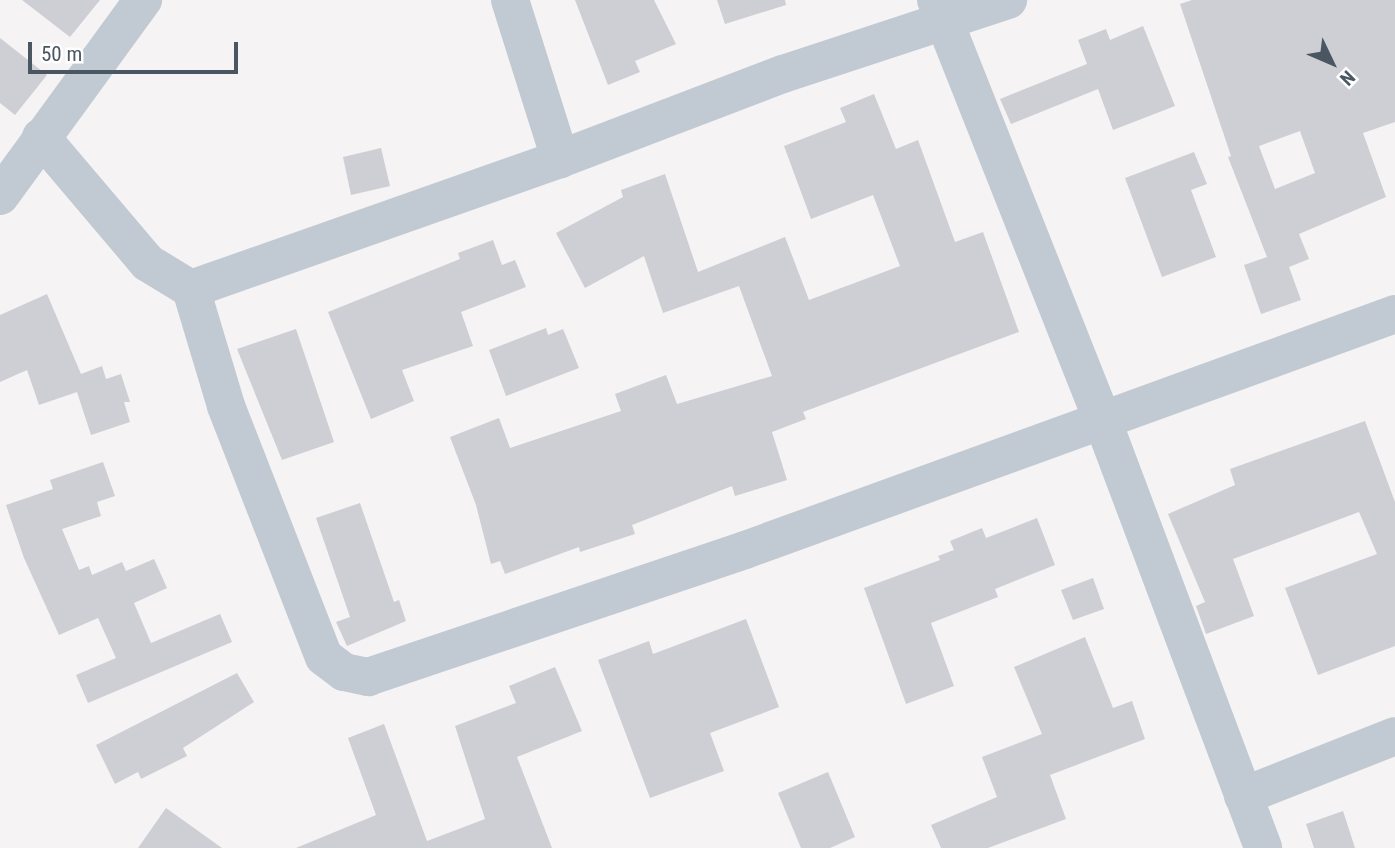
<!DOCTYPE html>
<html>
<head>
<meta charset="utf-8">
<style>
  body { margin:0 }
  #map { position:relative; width:1395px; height:848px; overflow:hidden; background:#f5f3f3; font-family:"Roboto Condensed",sans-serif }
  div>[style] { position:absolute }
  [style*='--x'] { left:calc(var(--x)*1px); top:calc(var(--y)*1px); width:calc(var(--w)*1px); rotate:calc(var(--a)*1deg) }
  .building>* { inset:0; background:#cdcfd5 }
  .minor>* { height:38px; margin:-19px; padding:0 19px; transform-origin:19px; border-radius:19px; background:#c1cad2 }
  span { translate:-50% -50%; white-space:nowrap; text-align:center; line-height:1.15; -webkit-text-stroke:5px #fff; paint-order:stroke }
  .north { position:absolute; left:1297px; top:28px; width:70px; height:70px; -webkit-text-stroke:5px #fff; paint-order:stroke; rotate:134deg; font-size:19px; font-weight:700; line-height:28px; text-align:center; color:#4a5661 }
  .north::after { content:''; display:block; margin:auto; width:24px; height:32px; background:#4a5661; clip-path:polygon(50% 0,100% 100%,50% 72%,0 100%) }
  .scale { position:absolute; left:28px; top:42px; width:210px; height:32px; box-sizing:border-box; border:4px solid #4a5661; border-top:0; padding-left:9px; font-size:21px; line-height:24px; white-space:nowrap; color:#4a5661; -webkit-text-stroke:5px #fff; paint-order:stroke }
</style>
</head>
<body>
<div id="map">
  <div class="building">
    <div style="clip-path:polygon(22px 0,100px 0,70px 37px)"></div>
    <div style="clip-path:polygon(575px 0,654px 0,676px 44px,635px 61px,640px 72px,608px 85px)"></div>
    <div style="clip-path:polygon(717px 0,785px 0,786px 5px,725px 24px)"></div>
    <div style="clip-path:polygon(evenodd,1192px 0,1395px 0,1395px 122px,1363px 133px,1386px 197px,1299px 234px,1309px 259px,1289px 267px,1301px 300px,1261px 314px,1244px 265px,1267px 257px,1228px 157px,1231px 156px,1180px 4px,1192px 0,1300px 131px,1315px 173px,1275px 189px,1259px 146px,1300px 131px)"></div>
    <div style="clip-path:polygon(1143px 26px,1175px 106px,1113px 130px,1098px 89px,1011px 124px,1000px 99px,1087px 64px,1078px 40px,1106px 29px,1110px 40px)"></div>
    <div style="clip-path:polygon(0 38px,47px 75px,15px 115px,0 103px)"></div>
    <div style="clip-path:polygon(874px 94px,896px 149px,918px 140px,955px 242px,983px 232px,1019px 332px,803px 412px,806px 419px,772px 432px,787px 480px,735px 496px,732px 486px,632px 525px,635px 534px,580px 552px,579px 547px,505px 574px,500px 561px,491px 564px,476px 505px,450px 437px,499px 418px,510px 448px,621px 411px,615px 394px,666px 375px,677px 404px,772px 376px,739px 286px,663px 313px,644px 256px,585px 288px,556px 233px,623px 197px,621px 190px,665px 174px,698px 272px,785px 237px,809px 300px,900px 266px,873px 195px,811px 219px,784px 146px,846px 122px,840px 108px)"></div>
    <div style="clip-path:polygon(381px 148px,390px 186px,351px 195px,343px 157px)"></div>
    <div style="clip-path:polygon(1194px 152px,1207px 184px,1191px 190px,1216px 257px,1162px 277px,1125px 178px)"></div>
    <div style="clip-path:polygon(493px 240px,502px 265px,515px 260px,526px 287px,461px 312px,473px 346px,402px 370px,414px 401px,371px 419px,328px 312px,460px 259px,458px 253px)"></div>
    <div style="clip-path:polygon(47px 294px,81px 374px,102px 366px,106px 379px,121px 374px,130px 402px,124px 402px,130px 422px,91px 435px,77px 392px,39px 405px,27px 370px,0 382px,0 315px)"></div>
    <div style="clip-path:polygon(546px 328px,548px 335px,563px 329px,579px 368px,506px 396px,489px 350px)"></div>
    <div style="clip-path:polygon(296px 329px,334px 442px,282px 460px,237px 349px)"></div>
    <div style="clip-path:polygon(1365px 421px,1395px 502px,1395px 646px,1318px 675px,1285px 588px,1377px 554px,1359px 512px,1233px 559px,1254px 616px,1206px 634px,1196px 606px,1205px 602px,1168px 514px,1235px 485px,1230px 469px)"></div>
    <div style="clip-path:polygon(103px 462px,115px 496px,97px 502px,101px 516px,62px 529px,79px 570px,89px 566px,92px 575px,122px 562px,126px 571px,154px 559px,167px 588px,134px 603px,151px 643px,220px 614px,232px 642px,88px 703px,76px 675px,116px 658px,98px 618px,59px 635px,24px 558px,6px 505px,53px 489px,50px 480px)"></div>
    <div style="clip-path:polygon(360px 503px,394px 602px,399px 600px,406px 621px,347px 646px,336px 622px,350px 617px,316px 518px)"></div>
    <div style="clip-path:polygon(1037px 518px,1055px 565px,995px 589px,998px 597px,931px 623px,954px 686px,906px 704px,864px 588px,940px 560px,938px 556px,954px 550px,950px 541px,982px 528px,986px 538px)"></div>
    <div style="clip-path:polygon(1093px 578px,1104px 609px,1073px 620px,1061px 590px)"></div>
    <div style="clip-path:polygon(746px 619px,779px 707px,710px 733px,724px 771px,650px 798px,598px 660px,649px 641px,653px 654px)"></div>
    <div style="clip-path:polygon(1085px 637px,1113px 708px,1132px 701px,1145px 739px,1050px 775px,1066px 819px,988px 848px,941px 848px,931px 825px,997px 797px,982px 757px,1042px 734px,1014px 667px)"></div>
    <div style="clip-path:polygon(555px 667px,582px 731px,517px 757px,552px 848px,296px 848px,376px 815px,348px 738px,384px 724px,427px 841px,485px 819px,455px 726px,516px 703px,509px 686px)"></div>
    <div style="clip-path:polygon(237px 673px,254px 702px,183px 748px,187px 756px,141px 779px,138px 772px,115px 784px,96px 745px)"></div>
    <div style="clip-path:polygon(828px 772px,855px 837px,830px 848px,801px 848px,778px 793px)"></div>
    <div style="clip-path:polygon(166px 808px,222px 848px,138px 848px)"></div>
    <div style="clip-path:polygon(1343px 811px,1355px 848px,1314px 848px,1306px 824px)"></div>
  </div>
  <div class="minor">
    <div style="--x:510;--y:0;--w:167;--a:72.5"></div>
    <div style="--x:936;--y:0;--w:451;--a:68.4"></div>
    <div style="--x:1102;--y:419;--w:458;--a:69.4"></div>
    <div style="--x:41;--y:137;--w:165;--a:49.7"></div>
    <div style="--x:148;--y:263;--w:50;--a:31.2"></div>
    <div style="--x:191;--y:289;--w:122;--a:73.3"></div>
    <div style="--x:226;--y:406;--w:269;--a:68.7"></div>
    <div style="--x:324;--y:657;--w:25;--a:37"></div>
    <div style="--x:344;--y:672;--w:25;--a:12"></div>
    <div style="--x:368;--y:677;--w:398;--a:-18.6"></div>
    <div style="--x:745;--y:550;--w:692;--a:-19.95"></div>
    <div style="--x:0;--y:196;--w:243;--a:-53.9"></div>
    <div style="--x:191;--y:289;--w:391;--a:-19.4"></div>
    <div style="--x:560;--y:159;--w:239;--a:-20.9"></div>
    <div style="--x:783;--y:74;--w:237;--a:-18.2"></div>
    <div style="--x:1243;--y:796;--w:163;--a:-21.5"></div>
  </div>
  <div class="north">N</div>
  <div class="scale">50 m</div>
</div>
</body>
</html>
